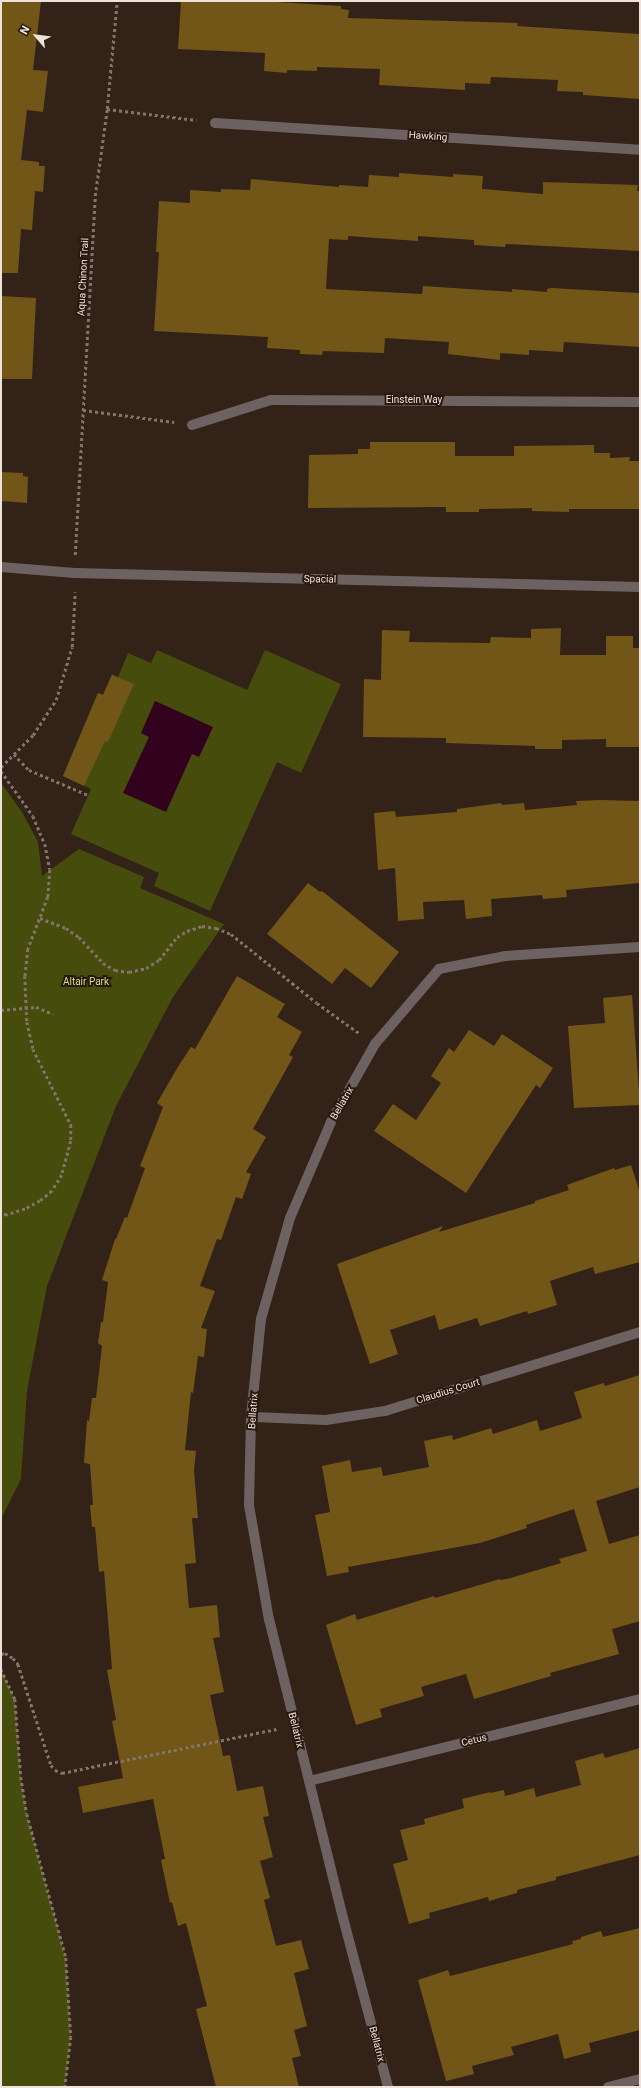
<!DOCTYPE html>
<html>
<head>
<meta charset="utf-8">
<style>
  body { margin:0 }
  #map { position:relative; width:641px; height:2088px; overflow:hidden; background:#332217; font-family:Roboto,sans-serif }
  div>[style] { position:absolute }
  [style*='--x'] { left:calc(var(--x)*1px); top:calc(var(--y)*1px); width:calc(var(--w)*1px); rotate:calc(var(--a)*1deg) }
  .green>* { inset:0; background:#464c0b }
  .water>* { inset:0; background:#32011d }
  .building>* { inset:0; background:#715617 }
  .path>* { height:2.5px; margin-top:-1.25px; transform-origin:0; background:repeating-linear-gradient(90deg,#83746b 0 3px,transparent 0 6px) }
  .street>* { height:10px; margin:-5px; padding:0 5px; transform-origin:5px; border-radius:5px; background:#6d6261 }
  span { translate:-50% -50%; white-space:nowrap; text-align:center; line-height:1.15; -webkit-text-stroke:4px #29180e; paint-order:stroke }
  .street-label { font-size:10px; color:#eee2db }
  .park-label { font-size:10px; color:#d2df84 }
  .frame { position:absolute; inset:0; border:2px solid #eee2db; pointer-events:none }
  .north { position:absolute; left:16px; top:16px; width:40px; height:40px; -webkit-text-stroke:3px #29180e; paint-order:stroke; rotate:298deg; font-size:11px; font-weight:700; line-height:16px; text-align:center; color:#eee2db }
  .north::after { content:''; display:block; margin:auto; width:14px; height:18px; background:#eee2db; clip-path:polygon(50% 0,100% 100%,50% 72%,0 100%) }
</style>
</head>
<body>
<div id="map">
  <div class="green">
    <div style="clip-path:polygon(157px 650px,247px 690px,265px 650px,341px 684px,301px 773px,277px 762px,210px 911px,154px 886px,159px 873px,71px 834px,91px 789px,63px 776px,98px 693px,103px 695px,112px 674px,118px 677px,128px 653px,151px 663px)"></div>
    <div style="clip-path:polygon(1px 783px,22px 812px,38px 842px,42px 876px,79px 849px,144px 877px,140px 888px,224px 924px,173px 997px,116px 1106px,47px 1286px,27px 1391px,21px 1479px,1px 1519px)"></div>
    <div style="clip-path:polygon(1px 1669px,15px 1699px,21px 1777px,27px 1814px,66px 1958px,71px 2037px,65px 2087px,1px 2087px)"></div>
  </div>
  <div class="water">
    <div style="clip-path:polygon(155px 701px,213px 727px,199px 757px,192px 754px,166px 812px,123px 793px,149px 737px,141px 733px)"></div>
  </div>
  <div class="building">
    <div style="clip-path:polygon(1px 1px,41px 1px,33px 70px,48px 71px,43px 112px,27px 110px,21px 160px,39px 162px,39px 166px,45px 166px,43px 192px,35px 191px,32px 230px,21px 229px,18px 273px,1px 273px)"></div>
    <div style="clip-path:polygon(181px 1px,259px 1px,341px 6px,341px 9px,349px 10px,348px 18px,518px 23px,517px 26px,640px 34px,640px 99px,583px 95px,583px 92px,557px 91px,558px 80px,491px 77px,490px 84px,465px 83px,465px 90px,379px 85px,380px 69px,317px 67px,317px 71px,287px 70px,287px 73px,264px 71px,265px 53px,178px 49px)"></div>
    <div style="clip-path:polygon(399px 173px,453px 177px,453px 174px,483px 176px,482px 189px,543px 194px,543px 182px,638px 185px,637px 191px,640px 191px,640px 251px,506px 244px,505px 247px,474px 245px,474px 240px,418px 236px,418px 241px,348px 236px,348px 240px,329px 239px,326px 289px,422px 294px,423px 286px,512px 292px,512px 289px,547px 292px,547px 289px,551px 288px,640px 293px,640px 347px,564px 342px,563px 352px,529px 350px,529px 355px,500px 353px,500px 360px,448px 354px,449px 342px,385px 338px,384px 353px,323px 351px,322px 355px,300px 354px,300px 350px,267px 348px,268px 337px,154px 331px,159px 252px,156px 252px,159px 201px,190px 203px,190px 190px,221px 192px,221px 189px,250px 190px,251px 179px,339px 187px,339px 185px,368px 187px,369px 175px,399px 177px)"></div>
    <div style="clip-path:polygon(1px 296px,36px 298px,32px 379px,1px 379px)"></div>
    <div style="clip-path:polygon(370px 442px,455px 442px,455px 456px,514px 456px,514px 446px,594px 445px,594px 453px,610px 453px,610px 458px,630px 457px,629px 461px,640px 461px,640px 509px,569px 509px,569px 512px,532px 511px,532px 508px,479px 509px,479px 512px,446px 512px,446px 507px,308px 508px,309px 455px,358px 454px,358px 449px,370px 449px)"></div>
    <div style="clip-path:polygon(1px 472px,23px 473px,23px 476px,28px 477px,27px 503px,1px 501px)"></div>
    <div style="clip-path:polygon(561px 628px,560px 655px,606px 655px,606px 636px,633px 636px,633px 648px,640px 648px,640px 747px,606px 747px,606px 739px,562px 740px,562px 749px,535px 749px,535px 746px,446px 743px,446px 738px,363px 737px,364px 679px,381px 680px,382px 630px,410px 631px,409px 642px,490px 643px,491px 637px,531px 638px,531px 629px)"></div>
    <div style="clip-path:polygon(112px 675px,134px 684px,108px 742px,105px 741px,84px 786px,63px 776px,98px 693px,103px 695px)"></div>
    <div style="clip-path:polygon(600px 800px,640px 801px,640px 883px,566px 890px,567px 897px,543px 899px,542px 895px,491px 899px,492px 916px,466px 919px,464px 900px,423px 902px,424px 919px,398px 921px,395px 868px,378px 870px,374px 813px,395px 811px,396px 817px,457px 812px,457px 809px,501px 803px,502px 805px,524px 803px,525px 810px,577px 805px,576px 801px)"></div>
    <div style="clip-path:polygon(308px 883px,320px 892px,322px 891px,399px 952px,371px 988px,345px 968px,332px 984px,267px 934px)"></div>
    <div style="clip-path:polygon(237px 976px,285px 1004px,277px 1017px,302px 1032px,289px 1055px,293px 1057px,253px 1129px,266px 1137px,246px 1172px,251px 1174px,242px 1199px,236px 1197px,221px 1240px,217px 1239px,200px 1286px,215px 1291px,201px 1328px,207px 1329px,204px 1357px,198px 1356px,193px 1393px,191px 1392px,185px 1450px,196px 1451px,194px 1470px,198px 1518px,192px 1518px,196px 1563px,185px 1564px,189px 1608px,217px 1605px,220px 1637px,213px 1638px,224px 1692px,210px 1695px,223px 1756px,230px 1755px,237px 1791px,263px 1786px,269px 1816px,263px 1817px,273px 1857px,260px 1861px,270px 1898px,264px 1900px,276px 1946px,301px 1940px,309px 1969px,294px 1973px,307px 2026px,294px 2030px,301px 2056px,292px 2058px,299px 2087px,216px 2087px,196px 2009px,207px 2006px,186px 1923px,178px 1926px,172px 1902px,170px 1903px,161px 1860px,165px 1859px,153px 1799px,83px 1813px,78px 1787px,123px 1778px,112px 1721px,116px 1720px,107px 1670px,112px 1669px,104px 1571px,99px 1572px,95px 1527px,92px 1527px,90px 1505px,93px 1505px,90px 1464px,84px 1463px,87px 1420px,89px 1421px,92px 1398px,96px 1398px,102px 1346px,98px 1343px,101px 1322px,103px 1322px,108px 1282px,102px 1280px,115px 1239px,116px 1239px,125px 1217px,127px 1218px,145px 1168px,140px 1166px,163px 1107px,157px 1103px,179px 1065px,191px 1047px,195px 1049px)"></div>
    <div style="clip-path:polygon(632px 995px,640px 1105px,574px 1108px,568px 1026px,605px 1023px,603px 998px)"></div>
    <div style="clip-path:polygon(469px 1030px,494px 1046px,502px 1034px,553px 1068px,540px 1088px,536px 1085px,466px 1193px,374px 1131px,393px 1104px,416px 1120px,441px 1083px,431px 1076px,449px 1048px,454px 1052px)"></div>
    <div style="clip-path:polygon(631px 1165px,640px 1193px,640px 1262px,595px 1274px,593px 1267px,550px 1281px,557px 1305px,528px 1314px,527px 1311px,480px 1326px,477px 1318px,439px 1330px,435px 1315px,390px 1330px,398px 1354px,370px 1364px,337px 1264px,443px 1226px,439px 1232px,535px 1203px,535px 1201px,569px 1190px,567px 1185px,614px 1168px,615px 1170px)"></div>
    <div style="clip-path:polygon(640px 1375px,640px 1487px,596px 1501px,609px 1544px,640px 1535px,640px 1621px,612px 1629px,619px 1654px,550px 1673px,551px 1676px,474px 1699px,466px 1674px,421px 1687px,424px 1696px,380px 1709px,382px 1717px,356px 1725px,326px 1625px,355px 1614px,357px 1620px,434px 1596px,435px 1598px,500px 1579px,500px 1580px,507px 1579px,561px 1563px,559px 1559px,587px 1551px,574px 1509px,526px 1525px,527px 1528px,480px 1543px,348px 1567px,349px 1572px,327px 1576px,315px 1515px,330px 1512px,322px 1466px,350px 1460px,352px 1472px,381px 1467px,383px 1476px,429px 1467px,424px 1441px,452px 1435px,453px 1440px,491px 1428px,493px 1434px,537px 1420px,540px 1431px,582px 1418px,574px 1392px,604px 1383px,605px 1386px)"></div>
    <div style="clip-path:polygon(640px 1748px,640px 1855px,556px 1877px,556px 1880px,517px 1890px,517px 1893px,489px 1901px,488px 1897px,429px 1913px,430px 1918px,409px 1924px,393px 1864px,408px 1860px,400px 1830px,425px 1824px,424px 1819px,464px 1808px,462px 1799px,490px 1792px,490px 1793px,504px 1790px,505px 1796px,534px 1788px,536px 1797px,581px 1785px,575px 1761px,603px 1753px,605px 1758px)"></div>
    <div style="clip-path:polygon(640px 1928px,640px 2030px,589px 2043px,591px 2052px,564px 2059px,558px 2034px,511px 2047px,514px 2055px,472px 2066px,474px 2074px,446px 2081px,418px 1980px,448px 1970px,450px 1976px,573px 1944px,572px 1941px,581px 1939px,581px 1937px,601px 1931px,603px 1937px)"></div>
  </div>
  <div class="path">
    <div style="--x:107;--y:109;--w:90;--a:7"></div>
    <div style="--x:83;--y:410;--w:92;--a:7.5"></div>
    <div style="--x:75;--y:555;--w:360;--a:-86.8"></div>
    <div style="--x:95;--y:196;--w:88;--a:-82.1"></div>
    <div style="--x:107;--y:109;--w:108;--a:-84.7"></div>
    <div style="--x:14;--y:754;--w:22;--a:47"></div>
    <div style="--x:29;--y:770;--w:64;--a:23"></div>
    <div style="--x:1;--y:767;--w:45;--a:-45"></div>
    <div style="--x:33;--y:735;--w:42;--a:-56.7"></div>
    <div style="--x:56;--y:700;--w:55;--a:-73.2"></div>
    <div style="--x:72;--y:647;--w:55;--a:-86.9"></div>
    <div style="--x:1;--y:771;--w:55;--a:54.6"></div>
    <div style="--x:33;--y:816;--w:30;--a:67"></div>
    <div style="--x:45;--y:844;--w:26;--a:79"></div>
    <div style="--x:50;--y:870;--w:27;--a:94"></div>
    <div style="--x:48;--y:897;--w:56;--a:111"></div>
    <div style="--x:28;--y:949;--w:27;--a:96"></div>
    <div style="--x:25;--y:976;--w:46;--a:87.5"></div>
    <div style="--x:27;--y:1022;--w:28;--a:77"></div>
    <div style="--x:33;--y:1049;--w:85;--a:63.4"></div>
    <div style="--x:71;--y:1125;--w:16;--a:90"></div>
    <div style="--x:71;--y:1141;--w:35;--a:105"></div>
    <div style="--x:62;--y:1175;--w:19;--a:122"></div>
    <div style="--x:52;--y:1191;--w:16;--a:140"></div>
    <div style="--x:40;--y:1201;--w:17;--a:152"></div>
    <div style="--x:25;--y:1209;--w:19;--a:162"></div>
    <div style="--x:7;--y:1215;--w:6;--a:-171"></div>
    <div style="--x:40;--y:918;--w:28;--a:21"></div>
    <div style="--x:66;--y:928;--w:16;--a:35"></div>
    <div style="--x:79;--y:937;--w:35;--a:47"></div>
    <div style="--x:103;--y:963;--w:14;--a:30"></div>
    <div style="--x:115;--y:970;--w:14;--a:8"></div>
    <div style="--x:129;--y:972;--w:17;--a:-13"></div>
    <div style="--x:146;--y:968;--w:15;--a:-32"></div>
    <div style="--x:159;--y:960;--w:29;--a:-52"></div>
    <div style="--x:177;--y:937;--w:12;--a:-31"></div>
    <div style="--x:187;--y:931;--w:16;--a:-18"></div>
    <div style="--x:202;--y:926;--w:14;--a:8"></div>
    <div style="--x:216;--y:928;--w:16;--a:22"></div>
    <div style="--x:231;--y:934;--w:110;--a:38.7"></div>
    <div style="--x:317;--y:1003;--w:52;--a:35.5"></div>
    <div style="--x:1;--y:1010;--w:35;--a:-5"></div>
    <div style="--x:36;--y:1007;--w:18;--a:22"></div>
    <div style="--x:1;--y:1654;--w:4;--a:-14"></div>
    <div style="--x:5;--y:1653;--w:9;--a:32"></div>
    <div style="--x:13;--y:1658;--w:8;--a:50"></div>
    <div style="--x:18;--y:1664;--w:106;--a:71.9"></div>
    <div style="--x:51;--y:1765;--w:6;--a:51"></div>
    <div style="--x:55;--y:1770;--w:8;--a:23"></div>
    <div style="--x:62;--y:1773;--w:219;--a:-11.6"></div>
    <div style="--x:1;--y:1669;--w:33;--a:65"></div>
    <div style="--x:15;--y:1699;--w:78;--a:85.6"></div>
    <div style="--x:21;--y:1777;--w:37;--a:81"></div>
    <div style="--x:27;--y:1814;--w:149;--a:74.8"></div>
    <div style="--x:66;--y:1958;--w:79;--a:86.4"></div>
    <div style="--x:71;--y:2037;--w:50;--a:96.8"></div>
  </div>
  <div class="street">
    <div style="--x:215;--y:123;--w:426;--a:3.6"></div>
    <div style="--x:192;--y:425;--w:83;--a:-17.6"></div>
    <div style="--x:271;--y:400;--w:369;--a:0.3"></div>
    <div style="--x:1;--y:567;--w:74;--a:4.6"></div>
    <div style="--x:75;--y:573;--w:565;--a:1.42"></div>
    <div style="--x:251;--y:1417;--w:75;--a:2.3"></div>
    <div style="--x:326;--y:1420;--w:60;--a:-8.7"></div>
    <div style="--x:385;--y:1411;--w:267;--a:-17.2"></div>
    <div style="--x:309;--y:1781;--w:341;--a:-13.9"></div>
    <div style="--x:388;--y:2087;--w:175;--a:-104.9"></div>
    <div style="--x:343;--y:1918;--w:307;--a:-103.9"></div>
    <div style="--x:269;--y:1620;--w:117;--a:-99.9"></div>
    <div style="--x:249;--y:1505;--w:88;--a:-88.7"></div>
    <div style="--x:251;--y:1417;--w:99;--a:-84.2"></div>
    <div style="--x:261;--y:1319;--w:105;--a:-74"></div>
    <div style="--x:290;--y:1218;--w:104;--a:-66.9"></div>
    <div style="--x:331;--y:1122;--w:90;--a:-60.6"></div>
    <div style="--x:375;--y:1044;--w:99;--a:-49.5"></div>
    <div style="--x:439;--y:969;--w:67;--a:-11.1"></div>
    <div style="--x:505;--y:956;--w:135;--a:-3.8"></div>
    <div style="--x:608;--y:2087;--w:33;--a:-14"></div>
  </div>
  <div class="street-label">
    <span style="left:428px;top:136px;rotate:4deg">Hawking</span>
    <span style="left:83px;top:277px;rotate:-87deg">Aqua Chinon Trail</span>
    <span style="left:414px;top:400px">Einstein Way</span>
    <span style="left:320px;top:579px;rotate:1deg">Spacial</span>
    <span style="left:342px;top:1103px;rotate:-60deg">Bellatrix</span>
    <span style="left:448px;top:1391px;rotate:-17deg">Claudius Court</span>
    <span style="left:253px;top:1411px;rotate:-86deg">Bellatrix</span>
    <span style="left:296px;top:1730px;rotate:76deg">Bellatrix</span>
    <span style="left:474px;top:1740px;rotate:-14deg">Cetus</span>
    <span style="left:377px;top:2044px;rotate:75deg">Bellatrix</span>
  </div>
  <div class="park-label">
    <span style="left:86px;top:982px">Altair Park</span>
  </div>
  <div class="frame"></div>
  <div class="north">N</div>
</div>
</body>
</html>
